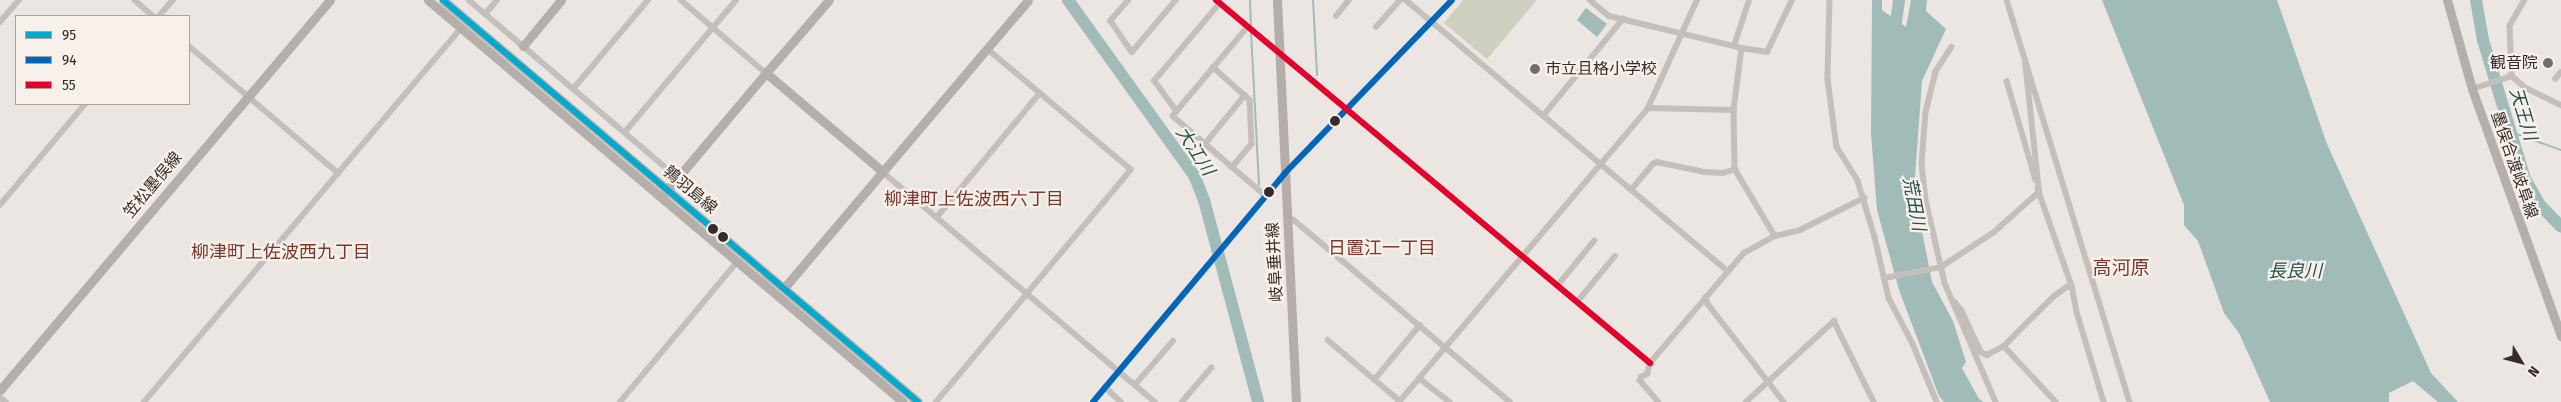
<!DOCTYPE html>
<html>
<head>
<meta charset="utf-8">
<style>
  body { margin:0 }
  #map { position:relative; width:2561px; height:402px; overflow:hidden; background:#ebe6e2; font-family:"Fira Sans Condensed","Noto Sans JP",sans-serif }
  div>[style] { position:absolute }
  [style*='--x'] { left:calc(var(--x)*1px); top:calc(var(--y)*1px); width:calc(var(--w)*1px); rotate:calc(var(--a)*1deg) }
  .green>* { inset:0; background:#cecfbe }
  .water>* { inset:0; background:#a1bbb9 }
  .stream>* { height:2px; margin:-1px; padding:0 1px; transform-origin:1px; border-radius:1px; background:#a1bbb9 }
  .river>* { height:12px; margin:-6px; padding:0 6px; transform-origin:6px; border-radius:6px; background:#a1bbb9 }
  .street>* { height:5.5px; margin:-2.75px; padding:0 2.75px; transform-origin:2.75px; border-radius:2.75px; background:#c5bfbb }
  .secondary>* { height:9px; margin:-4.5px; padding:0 4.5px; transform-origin:4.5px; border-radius:4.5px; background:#b5afac }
  .primary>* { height:9px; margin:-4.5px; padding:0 4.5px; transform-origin:4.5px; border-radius:4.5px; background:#b4adaa }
  .bus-1>* { height:6px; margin:-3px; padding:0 3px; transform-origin:3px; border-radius:3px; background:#00a9ce }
  .bus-2>* { height:6px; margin:-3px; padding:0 3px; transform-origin:3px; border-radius:3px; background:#0065bd }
  .bus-3>* { height:6px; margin:-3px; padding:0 3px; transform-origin:3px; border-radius:3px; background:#e4002b }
  .dots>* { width:14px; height:14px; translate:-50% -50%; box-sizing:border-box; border:2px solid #f8f0ea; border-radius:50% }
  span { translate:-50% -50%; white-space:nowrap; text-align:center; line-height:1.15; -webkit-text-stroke:4.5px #f8f0ea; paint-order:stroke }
  .poi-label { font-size:16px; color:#352c2a }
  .right { translate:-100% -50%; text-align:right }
  .left { translate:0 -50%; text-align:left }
  .street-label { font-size:16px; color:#352c2a }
  .water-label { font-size:18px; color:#245250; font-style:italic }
  .neighbourhood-label { font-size:18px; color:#7a382c }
  .quarter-label { font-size:19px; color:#7a382c }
  .legend { position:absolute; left:15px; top:15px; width:175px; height:90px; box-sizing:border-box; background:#f8f0ea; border:1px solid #aaa29d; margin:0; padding:6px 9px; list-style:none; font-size:15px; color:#352c2a }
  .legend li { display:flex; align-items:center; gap:10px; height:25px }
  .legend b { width:25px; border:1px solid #aaa29d }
  .north { position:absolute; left:2496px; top:337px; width:50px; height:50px; -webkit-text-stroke:4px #f8f0ea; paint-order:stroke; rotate:127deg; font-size:14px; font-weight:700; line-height:20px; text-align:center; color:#352c2a }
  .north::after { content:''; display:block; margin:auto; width:18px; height:22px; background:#352c2a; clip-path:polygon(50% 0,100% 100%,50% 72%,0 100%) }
</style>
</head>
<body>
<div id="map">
  <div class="green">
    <div style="clip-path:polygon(1463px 0,1537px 0,1487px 59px,1444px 23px)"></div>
  </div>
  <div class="water">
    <div style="clip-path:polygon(1872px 0,1882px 0,1882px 10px,1906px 27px,1911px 0,1927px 0,1926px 11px,1946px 29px,1922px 81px,1914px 190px,1932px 282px,1953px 321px,1966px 362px,1962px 368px,1979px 399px,1984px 402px,1944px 402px,1939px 396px,1899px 290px,1877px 210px,1871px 134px)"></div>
    <div style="clip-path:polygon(2102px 0,2277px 0,2327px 144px,2431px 373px,2458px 402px,2438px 402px,2413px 381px,2389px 393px,2389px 402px,2270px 402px,2239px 333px,2224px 313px,2198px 241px,2184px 225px,2184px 205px)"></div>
    <div style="clip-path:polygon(1586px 8px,1607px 24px,1597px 37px,1577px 20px)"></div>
  </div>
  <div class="stream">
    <div style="--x:1250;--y:0;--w:27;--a:88"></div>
    <div style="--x:1313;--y:0;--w:75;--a:86.9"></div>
    <div style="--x:1251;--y:32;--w:153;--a:87"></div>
    <div style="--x:2511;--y:132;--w:53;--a:19.8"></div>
  </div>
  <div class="river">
    <div style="--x:1068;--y:0;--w:218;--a:54.3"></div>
    <div style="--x:1195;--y:177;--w:25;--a:69"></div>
    <div style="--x:1204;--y:200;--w:209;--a:75"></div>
    <div style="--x:2476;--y:0;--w:41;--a:80.1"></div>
    <div style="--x:2483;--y:40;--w:145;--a:73.2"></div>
    <div style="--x:2525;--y:179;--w:30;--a:60"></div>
    <div style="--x:2540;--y:205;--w:30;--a:46"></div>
    <div style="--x:1894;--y:36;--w:36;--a:-82"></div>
  </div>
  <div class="street">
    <div style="--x:135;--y:0;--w:24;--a:42"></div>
    <div style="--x:469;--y:0;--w:256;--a:40.4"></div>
    <div style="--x:681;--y:0;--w:112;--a:40.7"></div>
    <div style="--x:1129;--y:0;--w:28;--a:131"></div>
    <div style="--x:1111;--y:21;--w:37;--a:56"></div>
    <div style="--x:1132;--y:52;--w:68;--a:-49.8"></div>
    <div style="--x:1216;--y:0;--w:566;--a:39.91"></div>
    <div style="--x:1406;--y:0;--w:421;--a:40.1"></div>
    <div style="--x:1590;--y:0;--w:25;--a:40"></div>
    <div style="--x:1609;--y:16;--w:137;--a:13.5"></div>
    <div style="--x:1742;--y:48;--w:63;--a:97.4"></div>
    <div style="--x:1734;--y:110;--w:59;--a:89"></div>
    <div style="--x:1735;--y:169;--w:78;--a:59.2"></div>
    <div style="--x:1830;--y:0;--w:79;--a:91.5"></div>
    <div style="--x:1828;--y:79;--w:69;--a:82.5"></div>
    <div style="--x:1837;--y:147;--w:40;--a:58"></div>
    <div style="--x:1858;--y:181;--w:59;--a:73.1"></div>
    <div style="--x:1875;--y:237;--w:63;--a:77.1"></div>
    <div style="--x:1889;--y:298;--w:52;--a:62.4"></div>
    <div style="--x:1913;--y:344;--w:63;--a:67.5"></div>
    <div style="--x:2007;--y:0;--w:420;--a:73"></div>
    <div style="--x:2525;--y:0;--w:30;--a:120"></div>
    <div style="--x:2510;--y:26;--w:50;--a:87.7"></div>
    <div style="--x:2512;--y:76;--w:18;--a:41"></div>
    <div style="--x:2526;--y:88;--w:39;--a:26"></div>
    <div style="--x:485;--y:14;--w:18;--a:-49"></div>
    <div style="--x:159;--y:16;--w:21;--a:-49"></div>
    <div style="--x:1336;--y:16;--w:21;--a:-51"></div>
    <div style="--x:0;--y:22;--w:29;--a:-49"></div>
    <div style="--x:1248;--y:27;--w:116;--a:130.1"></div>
    <div style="--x:1173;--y:116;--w:123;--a:40.7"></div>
    <div style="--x:1376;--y:27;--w:36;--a:-48"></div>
    <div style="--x:189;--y:46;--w:196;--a:40.4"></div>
    <div style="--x:1734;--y:46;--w:48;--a:-71.9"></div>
    <div style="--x:1952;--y:47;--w:30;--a:123"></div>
    <div style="--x:1936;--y:72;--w:41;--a:104"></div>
    <div style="--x:1926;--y:112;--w:51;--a:94.5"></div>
    <div style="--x:1922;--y:163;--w:37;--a:84"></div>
    <div style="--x:1926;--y:200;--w:85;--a:77.1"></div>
    <div style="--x:1945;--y:283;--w:129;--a:66.8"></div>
    <div style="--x:1742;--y:48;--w:25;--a:9"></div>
    <div style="--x:1767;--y:52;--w:58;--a:-64.3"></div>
    <div style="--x:1213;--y:67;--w:50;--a:41.7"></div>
    <div style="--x:1250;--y:100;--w:44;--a:87.4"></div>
    <div style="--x:1252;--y:144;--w:31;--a:130"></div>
    <div style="--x:2555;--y:79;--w:9;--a:-49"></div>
    <div style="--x:2007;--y:81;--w:103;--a:73.7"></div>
    <div style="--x:574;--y:88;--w:115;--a:-49.9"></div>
    <div style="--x:2472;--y:89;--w:42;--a:-18"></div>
    <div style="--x:1648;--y:108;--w:86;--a:1.3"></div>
    <div style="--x:1176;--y:111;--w:37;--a:-126"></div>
    <div style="--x:1154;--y:81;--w:102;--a:-49.8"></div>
    <div style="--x:1543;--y:116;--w:126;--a:-50.5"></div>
    <div style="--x:625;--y:132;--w:172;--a:-49.9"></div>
    <div style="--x:1205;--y:144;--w:63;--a:-50.8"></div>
    <div style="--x:883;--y:172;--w:356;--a:40.2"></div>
    <div style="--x:2038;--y:189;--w:103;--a:70.7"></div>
    <div style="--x:1631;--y:190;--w:34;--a:-50"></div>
    <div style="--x:1653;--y:164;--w:4;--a:-27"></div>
    <div style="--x:1657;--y:162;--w:49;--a:11.8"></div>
    <div style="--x:1705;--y:172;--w:18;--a:3"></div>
    <div style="--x:1723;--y:173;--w:13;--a:-18"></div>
    <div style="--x:0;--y:205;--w:132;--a:-49.9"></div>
    <div style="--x:937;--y:217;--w:161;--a:-50.3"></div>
    <div style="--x:1289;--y:218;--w:5;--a:22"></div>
    <div style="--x:1294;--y:220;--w:282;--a:40.1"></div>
    <div style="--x:1885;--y:278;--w:57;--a:-11.1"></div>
    <div style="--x:1941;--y:267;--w:64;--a:-33.4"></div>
    <div style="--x:1994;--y:232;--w:60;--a:-41.6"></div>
    <div style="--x:2039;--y:192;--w:132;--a:-96.1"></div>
    <div style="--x:1558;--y:285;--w:57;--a:-50.7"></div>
    <div style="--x:1706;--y:297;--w:7;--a:74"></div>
    <div style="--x:1708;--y:304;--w:124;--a:52.2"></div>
    <div style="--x:1578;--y:301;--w:58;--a:-50.6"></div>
    <div style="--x:1955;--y:302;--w:11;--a:52"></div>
    <div style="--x:1962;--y:311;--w:45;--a:65.1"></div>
    <div style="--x:1981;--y:352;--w:7;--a:27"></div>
    <div style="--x:1987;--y:355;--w:19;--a:-28"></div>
    <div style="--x:2004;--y:346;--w:69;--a:-45"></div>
    <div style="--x:2053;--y:297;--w:17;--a:-36"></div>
    <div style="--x:2067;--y:287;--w:5;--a:-11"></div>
    <div style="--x:2072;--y:286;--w:26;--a:79"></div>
    <div style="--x:2077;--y:312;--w:94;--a:73.3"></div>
    <div style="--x:1328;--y:340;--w:94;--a:40.3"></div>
    <div style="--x:2004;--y:346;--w:76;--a:47.1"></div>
    <div style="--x:1419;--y:378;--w:39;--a:38"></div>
    <div style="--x:1375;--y:379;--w:70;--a:-50.2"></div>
    <div style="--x:1135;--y:385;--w:58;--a:-49.2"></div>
    <div style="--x:1105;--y:387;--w:22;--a:43"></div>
    <div style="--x:0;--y:397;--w:8;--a:40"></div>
    <div style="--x:144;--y:402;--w:490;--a:-49.7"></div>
    <div style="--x:620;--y:402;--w:182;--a:-50.1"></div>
    <div style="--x:936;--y:402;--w:303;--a:-50"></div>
    <div style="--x:1131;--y:170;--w:188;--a:-140"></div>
    <div style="--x:1093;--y:402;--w:299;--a:-50"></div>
    <div style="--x:1285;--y:173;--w:240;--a:-46"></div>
    <div style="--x:1182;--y:402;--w:45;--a:-49.5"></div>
    <div style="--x:1399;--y:402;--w:385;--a:-49.7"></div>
    <div style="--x:1648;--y:108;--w:119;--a:-65.6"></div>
    <div style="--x:1658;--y:402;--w:28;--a:-131"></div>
    <div style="--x:1640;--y:381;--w:4;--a:-76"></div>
    <div style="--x:1641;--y:377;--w:7;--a:-27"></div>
    <div style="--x:1647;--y:374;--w:11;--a:-75"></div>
    <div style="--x:1650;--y:363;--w:145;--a:-49.5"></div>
    <div style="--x:1744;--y:253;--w:35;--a:-29"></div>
    <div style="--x:1775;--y:236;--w:26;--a:-13"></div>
    <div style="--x:1800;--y:230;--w:72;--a:-26.6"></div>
    <div style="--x:1746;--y:402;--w:120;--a:-42.6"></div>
    <div style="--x:1834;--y:321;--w:90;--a:63.7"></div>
  </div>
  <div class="secondary">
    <div style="--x:428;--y:0;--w:622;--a:40.24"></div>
    <div style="--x:443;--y:0;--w:622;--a:40.24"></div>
    <div style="--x:2447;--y:0;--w:92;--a:74.3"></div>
    <div style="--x:2472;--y:89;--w:263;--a:70.2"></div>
    <div style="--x:523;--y:46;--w:60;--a:-50.4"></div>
    <div style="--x:766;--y:73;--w:96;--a:-49.2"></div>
    <div style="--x:664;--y:194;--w:158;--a:-49.9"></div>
    <div style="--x:766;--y:73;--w:153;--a:40.2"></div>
    <div style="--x:784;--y:288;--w:377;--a:-49.7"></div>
    <div style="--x:0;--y:390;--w:511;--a:-49.76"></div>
  </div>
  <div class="primary">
    <div style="--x:1277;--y:0;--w:402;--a:87.3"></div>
  </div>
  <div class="bus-1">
    <div style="--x:443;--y:0;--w:622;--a:40.24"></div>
  </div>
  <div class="bus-2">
    <div style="--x:1093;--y:402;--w:299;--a:-50"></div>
    <div style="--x:1285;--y:173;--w:240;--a:-46"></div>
  </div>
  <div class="bus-3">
    <div style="--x:1216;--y:0;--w:566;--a:39.91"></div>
  </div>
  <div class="dots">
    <div style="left:2548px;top:63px;background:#756d6a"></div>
    <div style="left:1535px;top:69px;background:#756d6a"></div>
    <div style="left:1335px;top:121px;background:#352c2a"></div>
    <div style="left:1269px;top:192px;background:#352c2a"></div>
    <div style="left:713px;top:229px;background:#352c2a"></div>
    <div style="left:723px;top:237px;background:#352c2a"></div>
  </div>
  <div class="poi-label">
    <span class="right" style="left:2538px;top:63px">観音院</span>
    <span class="left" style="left:1545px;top:69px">市立且格小学校</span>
  </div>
  <div class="street-label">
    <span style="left:2514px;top:165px;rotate:71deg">墨俣合渡岐阜線</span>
    <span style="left:153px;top:185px;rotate:-50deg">笠松墨俣線</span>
    <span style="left:690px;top:190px;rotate:40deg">鶉羽島線</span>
    <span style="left:1275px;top:262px;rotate:-93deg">岐阜垂井線</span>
  </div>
  <div class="water-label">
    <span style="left:2523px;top:114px;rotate:73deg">天王川</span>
    <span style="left:1195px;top:151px;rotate:57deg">大江川</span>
    <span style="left:1914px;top:204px;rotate:79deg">荒田川</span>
    <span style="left:2295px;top:271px">長良川</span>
  </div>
  <div class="neighbourhood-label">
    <span style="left:974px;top:199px">柳津町上佐波西六丁目</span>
    <span style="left:1382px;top:248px">日置江一丁目</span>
    <span style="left:281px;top:252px">柳津町上佐波西九丁目</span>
  </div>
  <div class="quarter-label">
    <span style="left:2121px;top:268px">高河原</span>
  </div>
  <ul class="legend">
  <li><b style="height:6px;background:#00a9ce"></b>95</li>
  <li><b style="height:6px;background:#0065bd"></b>94</li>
  <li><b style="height:6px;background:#e4002b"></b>55</li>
  </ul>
  <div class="north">N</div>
</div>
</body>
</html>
